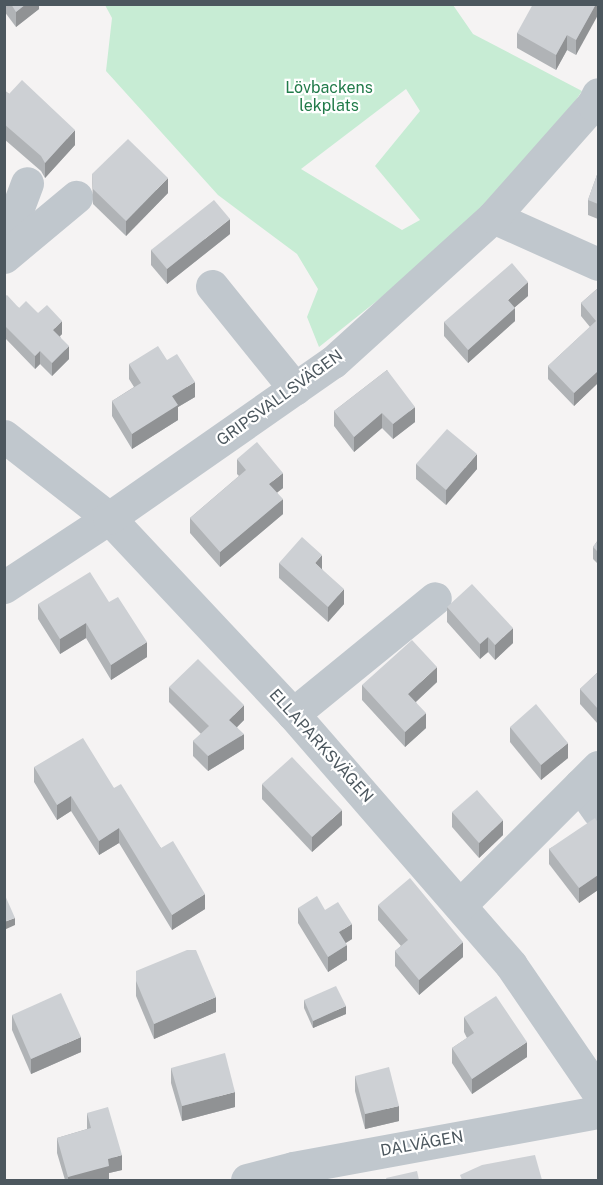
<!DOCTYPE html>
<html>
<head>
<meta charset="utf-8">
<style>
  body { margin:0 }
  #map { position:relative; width:603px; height:1185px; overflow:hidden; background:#f5f3f3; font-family:"Public Sans",sans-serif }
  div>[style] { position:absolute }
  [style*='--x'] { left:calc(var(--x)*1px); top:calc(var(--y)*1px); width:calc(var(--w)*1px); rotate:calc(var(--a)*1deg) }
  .green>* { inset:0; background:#c7ecd4 }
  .minor>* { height:33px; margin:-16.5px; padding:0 16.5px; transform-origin:16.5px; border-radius:16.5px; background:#c0c7cd }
  .wall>* { inset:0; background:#b0b3b6 }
  .shaded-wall>* { inset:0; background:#909294 }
  .building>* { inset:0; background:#cdd0d4 }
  span { translate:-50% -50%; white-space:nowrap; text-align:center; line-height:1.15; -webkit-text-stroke:4.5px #fff; paint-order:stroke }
  .park-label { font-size:16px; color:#227b4a }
  .street-label { font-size:16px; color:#4c575e }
  .frame { position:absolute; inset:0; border:6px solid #4c575e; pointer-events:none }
</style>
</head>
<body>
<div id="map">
  <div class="green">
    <div style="clip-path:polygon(evenodd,105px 5px,453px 5px,473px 34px,582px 91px,515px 191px,319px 347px,307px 317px,318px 289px,297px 254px,218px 195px,106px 71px,112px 18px,105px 5px,406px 89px,420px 111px,375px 166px,420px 220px,402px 230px,301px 169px,406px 89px)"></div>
  </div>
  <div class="minor">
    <div style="--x:493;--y:217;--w:115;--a:24.1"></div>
    <div style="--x:4;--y:245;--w:66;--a:-69.6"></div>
    <div style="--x:4;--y:257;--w:94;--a:-39.8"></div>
    <div style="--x:212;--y:286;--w:132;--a:51.1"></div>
    <div style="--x:4;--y:436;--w:133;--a:38"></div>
    <div style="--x:109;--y:518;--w:269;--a:46.8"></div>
    <div style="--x:293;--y:714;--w:332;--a:49"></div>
    <div style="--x:511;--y:965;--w:154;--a:55.6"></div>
    <div style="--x:4;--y:587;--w:126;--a:-33.3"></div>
    <div style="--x:109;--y:518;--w:273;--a:-34.9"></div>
    <div style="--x:333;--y:362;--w:216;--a:-42.2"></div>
    <div style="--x:493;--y:217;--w:151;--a:-48.5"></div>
    <div style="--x:593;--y:104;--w:11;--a:-63"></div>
    <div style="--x:293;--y:714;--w:183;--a:-39.2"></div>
    <div style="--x:580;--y:785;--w:32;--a:55"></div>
    <div style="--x:460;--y:905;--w:195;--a:-45"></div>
    <div style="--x:247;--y:1180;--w:48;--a:-14.6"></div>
    <div style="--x:293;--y:1168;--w:310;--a:-10.4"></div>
  </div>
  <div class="wall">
    <div style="clip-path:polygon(4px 4px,39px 4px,39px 9px,16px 27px,4px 11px)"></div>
    <div style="clip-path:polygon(598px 4px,576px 55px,567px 50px,556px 70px,517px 48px,517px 33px)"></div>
    <div style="clip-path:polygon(4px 90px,75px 145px,45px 178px,41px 171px,4px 139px)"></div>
    <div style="clip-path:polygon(598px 172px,598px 219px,588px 215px,588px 200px)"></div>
    <div style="clip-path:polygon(92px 174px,168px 193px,126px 236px,93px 204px)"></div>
    <div style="clip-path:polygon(230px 234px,167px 284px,151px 265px,151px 250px)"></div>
    <div style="clip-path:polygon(598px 288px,598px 383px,574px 406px,548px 379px,548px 366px,590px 327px,581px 316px,581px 303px)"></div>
    <div style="clip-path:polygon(528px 296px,515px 307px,515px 321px,468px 363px,444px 336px,444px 322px)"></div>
    <div style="clip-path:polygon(4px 297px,19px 308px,38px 313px,62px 334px,60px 336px,69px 359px,52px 376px,40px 364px,35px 369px,6px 339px,4px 341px)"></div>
    <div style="clip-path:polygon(167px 360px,195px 397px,178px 407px,178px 420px,132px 449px,112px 416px,112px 401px,134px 387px,129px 379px,129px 364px)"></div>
    <div style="clip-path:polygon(387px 370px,415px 422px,393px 439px,382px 428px,354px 452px,334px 426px,334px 411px)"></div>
    <div style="clip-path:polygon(237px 459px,283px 488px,277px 492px,283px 514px,220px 567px,190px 533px,190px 518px,239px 476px,237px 474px)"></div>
    <div style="clip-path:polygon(416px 464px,477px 469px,446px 505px,416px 479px)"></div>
    <div style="clip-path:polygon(598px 540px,598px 564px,593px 559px,593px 547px)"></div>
    <div style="clip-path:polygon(279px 563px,322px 569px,344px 604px,328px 622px,279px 578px)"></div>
    <div style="clip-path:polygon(109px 602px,147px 657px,111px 680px,86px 638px,60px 654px,38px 619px,38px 604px)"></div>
    <div style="clip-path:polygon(447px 607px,513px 643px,495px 660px,488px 652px,480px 659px,447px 622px)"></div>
    <div style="clip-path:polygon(598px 672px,598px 724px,580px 704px,580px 689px)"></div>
    <div style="clip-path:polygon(437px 682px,416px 702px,426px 728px,405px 747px,362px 700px,362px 685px)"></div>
    <div style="clip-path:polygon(169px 687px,244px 720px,237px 727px,244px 749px,208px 771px,193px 756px,193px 741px,201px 734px,169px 702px)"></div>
    <div style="clip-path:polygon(510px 727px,568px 758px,541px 780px,510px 742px)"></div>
    <div style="clip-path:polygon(34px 767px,114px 788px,161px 848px,205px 909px,172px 930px,119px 843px,99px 855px,71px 811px,57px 820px,34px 782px)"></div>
    <div style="clip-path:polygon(262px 784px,342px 825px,312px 852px,262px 799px)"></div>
    <div style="clip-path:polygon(452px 812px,503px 835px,479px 858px,452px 827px)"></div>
    <div style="clip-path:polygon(598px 823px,598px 890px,579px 903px,549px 864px,549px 849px)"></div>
    <div style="clip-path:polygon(378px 905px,463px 957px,419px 995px,395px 966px,395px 951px,401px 946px,378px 920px)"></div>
    <div style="clip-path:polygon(298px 908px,325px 910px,352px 939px,346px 943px,347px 960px,328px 972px,298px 923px)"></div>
    <div style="clip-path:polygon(136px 971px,216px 1012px,154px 1039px,136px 996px)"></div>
    <div style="clip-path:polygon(304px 1000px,346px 1014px,313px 1028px,304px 1008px)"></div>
    <div style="clip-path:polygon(12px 1015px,81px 1052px,31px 1074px,12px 1030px)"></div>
    <div style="clip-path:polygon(464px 1017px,527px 1057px,472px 1094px,452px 1063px,452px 1048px,467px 1038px,464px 1032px)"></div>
    <div style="clip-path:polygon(171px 1068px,235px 1107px,182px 1121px,171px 1083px)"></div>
    <div style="clip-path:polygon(355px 1076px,399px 1121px,365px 1129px,355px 1091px)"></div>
    <div style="clip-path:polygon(87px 1113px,122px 1170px,109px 1173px,109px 1180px,65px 1180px,57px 1153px,57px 1138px,87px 1129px)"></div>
  </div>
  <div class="shaded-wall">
    <div style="clip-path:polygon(26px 4px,39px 4px,39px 9px,16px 27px,16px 12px)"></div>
    <div style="clip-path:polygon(596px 4px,598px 4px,598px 15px,576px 55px,576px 40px)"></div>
    <div style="clip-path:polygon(567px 35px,567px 50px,556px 70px,556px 55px)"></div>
    <div style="clip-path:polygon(75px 130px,75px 145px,45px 178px,45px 163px)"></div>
    <div style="clip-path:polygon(168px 178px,168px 193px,126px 236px,126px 221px)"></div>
    <div style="clip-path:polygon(230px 219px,230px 234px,167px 284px,167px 269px)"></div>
    <div style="clip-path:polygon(528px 282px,528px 296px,508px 313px,508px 300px)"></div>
    <div style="clip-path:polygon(515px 308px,515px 321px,468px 363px,468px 350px)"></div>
    <div style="clip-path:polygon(62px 321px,62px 334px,53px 343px,53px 330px)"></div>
    <div style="clip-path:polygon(6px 327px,6px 339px,4px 341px,4px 328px)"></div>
    <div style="clip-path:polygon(69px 346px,69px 359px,52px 376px,52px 363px)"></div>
    <div style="clip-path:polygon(40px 351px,40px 364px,35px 369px,35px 356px)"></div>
    <div style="clip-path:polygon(598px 371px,598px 383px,574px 406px,574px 393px)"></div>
    <div style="clip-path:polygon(195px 382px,195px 397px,178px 407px,178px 420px,132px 449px,132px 434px,172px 396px)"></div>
    <div style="clip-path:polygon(415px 407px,415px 422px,393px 439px,393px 424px)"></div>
    <div style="clip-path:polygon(382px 413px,382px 428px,354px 452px,354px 437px)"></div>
    <div style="clip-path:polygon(477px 454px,477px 469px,446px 505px,446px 490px)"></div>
    <div style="clip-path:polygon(283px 473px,283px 488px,269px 499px,269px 484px)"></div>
    <div style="clip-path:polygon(283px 499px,283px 514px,220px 567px,220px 552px)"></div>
    <div style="clip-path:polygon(322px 555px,322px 570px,315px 563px)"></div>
    <div style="clip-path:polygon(344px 589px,344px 604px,328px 622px,328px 607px)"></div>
    <div style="clip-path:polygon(86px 623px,86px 638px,60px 654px,60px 639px)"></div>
    <div style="clip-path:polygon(513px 628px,513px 643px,495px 660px,495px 645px)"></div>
    <div style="clip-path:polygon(488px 637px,488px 652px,480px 659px,480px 644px)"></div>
    <div style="clip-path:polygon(147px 642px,147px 657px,111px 680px,111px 665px)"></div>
    <div style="clip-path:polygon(437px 667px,437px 682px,408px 709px,408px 694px)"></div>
    <div style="clip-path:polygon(244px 705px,244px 720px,229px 735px,229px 720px)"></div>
    <div style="clip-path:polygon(426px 713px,426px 728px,405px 747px,405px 732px)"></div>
    <div style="clip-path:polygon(244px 734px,244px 749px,208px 771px,208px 756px)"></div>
    <div style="clip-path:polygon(568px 743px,568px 758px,541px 780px,541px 765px)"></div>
    <div style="clip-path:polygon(71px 796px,71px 811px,57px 820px,57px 805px)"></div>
    <div style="clip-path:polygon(342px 810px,342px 825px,312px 852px,312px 837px)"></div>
    <div style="clip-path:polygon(503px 820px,503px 835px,479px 858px,479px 843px)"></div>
    <div style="clip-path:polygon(119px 828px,119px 843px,99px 855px,99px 841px)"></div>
    <div style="clip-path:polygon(598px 875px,598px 890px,579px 903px,579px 888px)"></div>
    <div style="clip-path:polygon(205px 894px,205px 909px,172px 930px,172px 915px)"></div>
    <div style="clip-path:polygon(15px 918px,15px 925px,4px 930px,4px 922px)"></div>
    <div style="clip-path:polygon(352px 924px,352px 939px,339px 947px,339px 932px)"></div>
    <div style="clip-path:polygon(463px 942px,463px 957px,419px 995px,419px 980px)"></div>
    <div style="clip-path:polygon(347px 945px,347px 960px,328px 972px,328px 957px)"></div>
    <div style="clip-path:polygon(216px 997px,216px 1012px,154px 1039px,154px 1024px)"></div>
    <div style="clip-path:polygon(346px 1006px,346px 1014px,313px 1028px,313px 1021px)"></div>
    <div style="clip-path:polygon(81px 1037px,81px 1052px,31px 1074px,31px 1059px)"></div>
    <div style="clip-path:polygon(527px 1042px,527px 1057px,472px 1094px,472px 1079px)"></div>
    <div style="clip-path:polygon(235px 1092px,235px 1107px,182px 1121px,182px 1106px)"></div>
    <div style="clip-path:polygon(399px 1106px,399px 1121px,365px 1129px,365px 1114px)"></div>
    <div style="clip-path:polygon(122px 1155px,122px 1170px,109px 1173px,109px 1180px,68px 1180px,68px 1177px,108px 1159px)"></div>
  </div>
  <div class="building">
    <div style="clip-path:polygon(11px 4px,26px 4px,16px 12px)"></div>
    <div style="clip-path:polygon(533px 4px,596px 4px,576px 40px,567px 35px,556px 55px,517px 33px)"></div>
    <div style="clip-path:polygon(22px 80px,75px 130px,45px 163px,41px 156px,4px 124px,4px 90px,9px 94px)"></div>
    <div style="clip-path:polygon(128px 139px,168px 178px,126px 221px,93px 189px,92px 174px)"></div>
    <div style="clip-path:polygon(598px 172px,598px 204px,588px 200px)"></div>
    <div style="clip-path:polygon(214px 200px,230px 219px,167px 269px,151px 250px)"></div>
    <div style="clip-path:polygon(512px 263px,528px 282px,508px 300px,515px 308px,468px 350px,444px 322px)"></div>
    <div style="clip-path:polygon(598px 288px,598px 371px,574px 393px,548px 366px,596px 321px,581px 303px)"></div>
    <div style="clip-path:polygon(7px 295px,19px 308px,26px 301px,38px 313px,47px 305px,62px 321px,53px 330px,69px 346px,52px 363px,40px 351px,35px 356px,6px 327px,4px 328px,4px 297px)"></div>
    <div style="clip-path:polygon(158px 346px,167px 360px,177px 354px,195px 382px,172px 396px,178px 405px,132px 434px,112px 401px,141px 383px,129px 364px)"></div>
    <div style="clip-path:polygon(387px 370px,415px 407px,393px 424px,382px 413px,354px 437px,334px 411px)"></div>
    <div style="clip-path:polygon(447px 429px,477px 454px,446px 490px,416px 464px)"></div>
    <div style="clip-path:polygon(257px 442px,283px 473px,269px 484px,283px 499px,220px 552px,190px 518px,246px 470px,237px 459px)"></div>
    <div style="clip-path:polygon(302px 537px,322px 555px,315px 563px,344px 589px,328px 607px,279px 563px)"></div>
    <div style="clip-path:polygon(598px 540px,598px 552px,593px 547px)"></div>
    <div style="clip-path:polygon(90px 572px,109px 602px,118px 597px,147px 642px,111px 665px,86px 623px,60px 639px,38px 604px)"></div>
    <div style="clip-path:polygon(472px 584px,513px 628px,495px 645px,488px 637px,480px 644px,447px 607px)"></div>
    <div style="clip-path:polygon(412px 640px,437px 667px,408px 694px,426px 713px,405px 732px,362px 685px)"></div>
    <div style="clip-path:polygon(198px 659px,244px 705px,229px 720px,244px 734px,208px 756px,193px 741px,209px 726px,169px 687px)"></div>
    <div style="clip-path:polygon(598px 672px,598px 709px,580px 689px)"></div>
    <div style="clip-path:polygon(536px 704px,568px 743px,541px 765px,510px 727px)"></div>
    <div style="clip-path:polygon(83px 738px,114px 788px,121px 784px,161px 848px,173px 841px,205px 894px,172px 915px,119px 828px,99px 841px,71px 796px,57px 805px,34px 767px)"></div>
    <div style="clip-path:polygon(292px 757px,342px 810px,312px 837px,262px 784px)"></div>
    <div style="clip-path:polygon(477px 790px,503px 820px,479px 843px,452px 812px)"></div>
    <div style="clip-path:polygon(595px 818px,598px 823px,598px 875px,579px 888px,549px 849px)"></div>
    <div style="clip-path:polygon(410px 878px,463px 942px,419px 980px,395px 951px,408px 940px,378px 905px)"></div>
    <div style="clip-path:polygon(4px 893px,15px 918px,4px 922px)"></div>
    <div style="clip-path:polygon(317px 896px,325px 910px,338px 902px,352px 924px,339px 932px,347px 945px,328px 957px,298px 908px)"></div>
    <div style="clip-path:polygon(187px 950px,196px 950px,216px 997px,154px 1024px,136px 981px,136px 971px)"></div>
    <div style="clip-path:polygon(336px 986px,346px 1006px,313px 1021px,304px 1000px)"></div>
    <div style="clip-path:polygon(61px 993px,81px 1037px,31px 1059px,12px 1015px)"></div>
    <div style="clip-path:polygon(496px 996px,527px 1042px,472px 1079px,452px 1048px,474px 1033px,464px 1017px)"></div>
    <div style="clip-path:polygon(225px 1053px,235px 1092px,182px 1106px,171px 1068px)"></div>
    <div style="clip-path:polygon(389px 1067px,399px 1106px,365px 1114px,355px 1076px)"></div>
    <div style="clip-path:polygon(108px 1107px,122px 1155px,108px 1159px,109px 1166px,68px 1177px,57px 1138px,91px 1128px,87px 1113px)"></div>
    <div style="clip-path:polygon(535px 1155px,542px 1180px,462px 1180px,460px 1175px,482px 1165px)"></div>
    <div style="clip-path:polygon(417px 1171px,419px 1180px,387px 1180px,386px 1178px)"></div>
  </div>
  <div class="park-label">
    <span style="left:329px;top:97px">Lövbackens<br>lekplats</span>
  </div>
  <div class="street-label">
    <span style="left:280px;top:398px;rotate:-36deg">GRIPSVALLSVÄGEN</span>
    <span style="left:321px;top:746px;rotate:48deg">ELLAPARKSVÄGEN</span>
    <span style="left:422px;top:1144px;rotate:-10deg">DALVÄGEN</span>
  </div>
  <div class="frame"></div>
</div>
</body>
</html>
